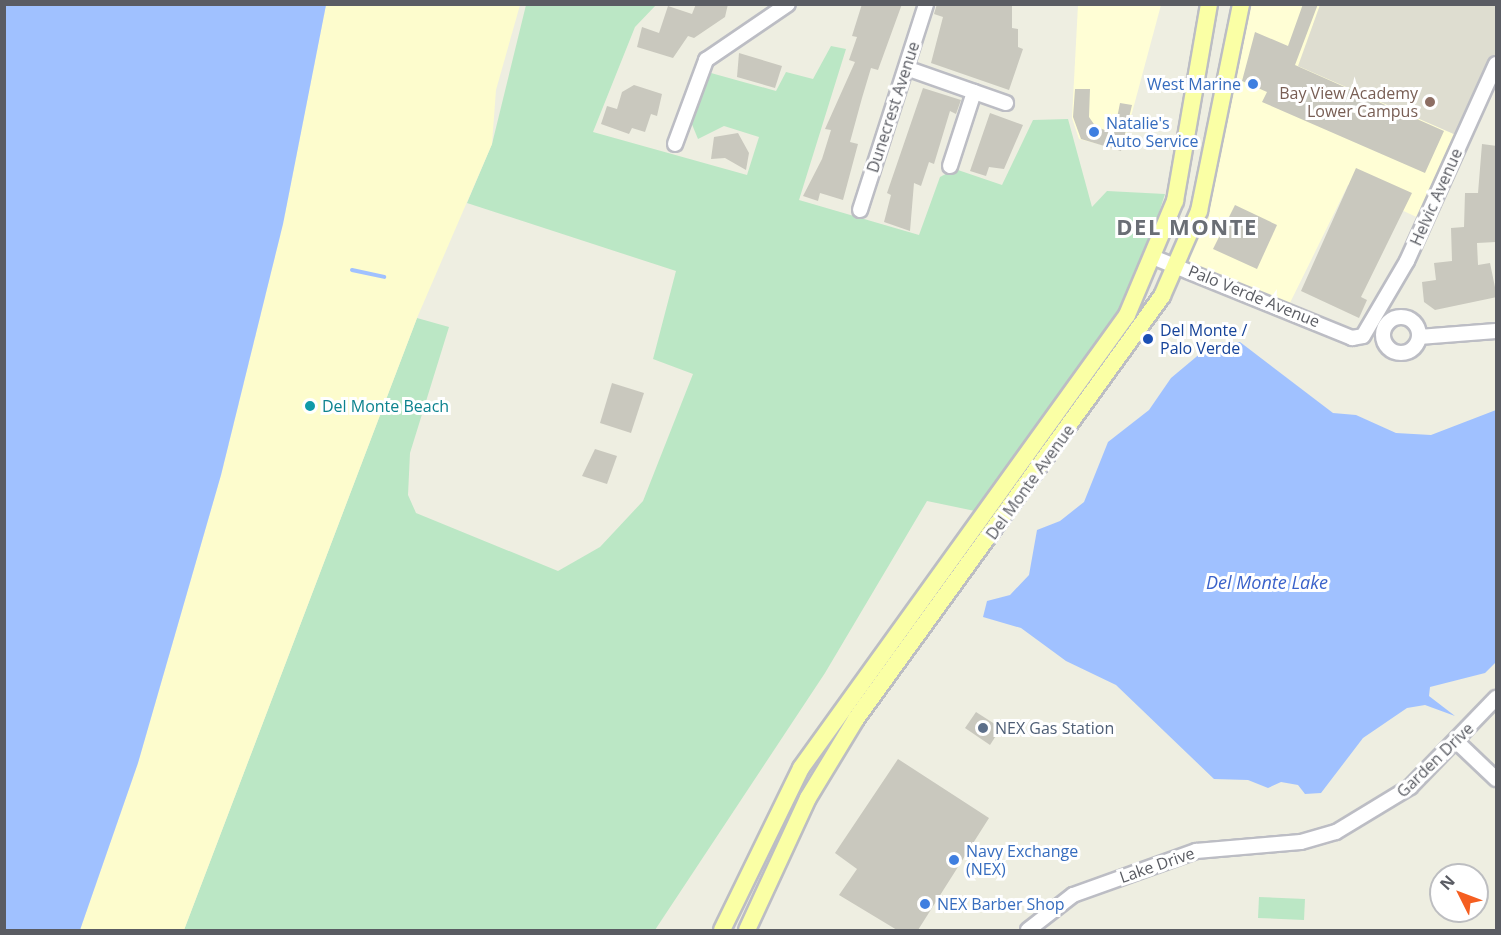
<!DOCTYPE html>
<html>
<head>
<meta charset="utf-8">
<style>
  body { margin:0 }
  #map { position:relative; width:1501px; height:935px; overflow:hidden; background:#eeeee1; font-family:"Open Sans",sans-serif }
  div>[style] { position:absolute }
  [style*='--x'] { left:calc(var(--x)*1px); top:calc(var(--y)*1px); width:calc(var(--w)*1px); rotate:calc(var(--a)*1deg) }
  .commercial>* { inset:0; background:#fffed5 }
  .education>* { inset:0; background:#deddd0 }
  .green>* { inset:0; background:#bbe7c5 }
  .sand>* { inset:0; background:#fdfccd }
  .water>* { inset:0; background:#a0c1ff }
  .stream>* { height:4px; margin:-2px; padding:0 2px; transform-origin:2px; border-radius:2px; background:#a0c1ff }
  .building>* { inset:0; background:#c9c8be }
  .roads { filter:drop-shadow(2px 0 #bcbdc4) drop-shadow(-2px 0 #bcbdc4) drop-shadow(0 2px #bcbdc4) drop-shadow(0 -2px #bcbdc4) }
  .minor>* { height:14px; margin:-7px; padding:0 7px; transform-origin:7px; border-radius:7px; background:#fff }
  .minor>.ring { margin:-7px; padding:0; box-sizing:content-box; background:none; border:14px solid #fff; border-radius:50% }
  .major>* { height:16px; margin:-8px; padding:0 8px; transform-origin:8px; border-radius:8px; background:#faffa5 }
  .dots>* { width:16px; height:16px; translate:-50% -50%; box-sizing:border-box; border:3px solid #fff; border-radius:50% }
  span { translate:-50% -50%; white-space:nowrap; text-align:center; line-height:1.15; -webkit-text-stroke:6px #fff; paint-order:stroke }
  .shop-label { font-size:16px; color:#366cbe }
  .right { translate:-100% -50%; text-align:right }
  .left { translate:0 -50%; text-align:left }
  .education-label { font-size:16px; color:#785e54 }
  .street-label { font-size:16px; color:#5a5c63 }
  .transit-label { font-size:16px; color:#164399 }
  .culture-label { font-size:16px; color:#0d838f }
  .service-label { font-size:16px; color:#4e5e75 }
  .water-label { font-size:18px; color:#3a62ca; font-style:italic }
  .district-label { font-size:22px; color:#6a6e75; font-weight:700; letter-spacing:1.5px }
  .frame { position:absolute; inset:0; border:6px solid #5a5c63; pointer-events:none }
  .north { position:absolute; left:1429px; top:863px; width:60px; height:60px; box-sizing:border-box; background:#fff; border:2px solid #bdbec1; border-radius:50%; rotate:312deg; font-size:16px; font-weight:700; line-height:24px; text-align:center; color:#5a5c63 }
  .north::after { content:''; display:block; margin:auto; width:21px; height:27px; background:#f55e20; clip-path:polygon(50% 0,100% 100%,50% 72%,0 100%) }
</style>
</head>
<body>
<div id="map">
  <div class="commercial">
    <div style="clip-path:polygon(1078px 5px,1161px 5px,1122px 150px,1079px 139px,1072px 118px)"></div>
    <div style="clip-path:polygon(1241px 5px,1320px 5px,1299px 66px,1463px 138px,1425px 221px,1348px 185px,1287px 309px,1177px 265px,1199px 211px)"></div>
  </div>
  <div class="education">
    <div style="clip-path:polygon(1320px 5px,1496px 5px,1496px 64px,1463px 138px,1298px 66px)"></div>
  </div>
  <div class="green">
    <div style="clip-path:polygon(526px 5px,656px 5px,635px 27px,593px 132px,747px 175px,759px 137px,724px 126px,698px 139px,691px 122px,711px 73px,776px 91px,786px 72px,813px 79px,831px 46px,846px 49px,799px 200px,919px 235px,940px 177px,955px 169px,1002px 185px,1033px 120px,1068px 119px,1092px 207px,1107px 191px,1165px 194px,1145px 256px,1109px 329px,975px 511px,927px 501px,825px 673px,655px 930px,184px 930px,417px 318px,449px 327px,410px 453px,408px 495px,416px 513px,558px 571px,600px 547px,643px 501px,693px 374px,653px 359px,676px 271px,467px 203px,492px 144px)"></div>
    <div style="clip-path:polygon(1259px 897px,1305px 899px,1304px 920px,1258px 918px)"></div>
  </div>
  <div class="sand">
    <div style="clip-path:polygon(326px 5px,520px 5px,496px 90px,492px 144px,417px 318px,184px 930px,80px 930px,138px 763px,221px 475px,283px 224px)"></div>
  </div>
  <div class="water">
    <div style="clip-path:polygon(5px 4px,326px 5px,283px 224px,221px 475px,138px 763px,80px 930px,5px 930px)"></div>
    <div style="clip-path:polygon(1214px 342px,1240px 342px,1333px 413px,1356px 415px,1396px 433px,1431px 435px,1496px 410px,1496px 662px,1485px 673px,1430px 687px,1429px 696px,1455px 716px,1425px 705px,1407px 708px,1363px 738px,1321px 793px,1305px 794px,1298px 785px,1281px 782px,1268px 788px,1248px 780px,1214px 779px,1116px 685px,1066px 661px,1021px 628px,983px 617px,987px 601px,1010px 595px,1029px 575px,1037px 530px,1060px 521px,1084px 502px,1108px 442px,1149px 410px,1171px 378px)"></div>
  </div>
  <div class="stream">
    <div style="--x:352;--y:270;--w:33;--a:12"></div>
  </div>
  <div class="building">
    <div style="clip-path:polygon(696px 4px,728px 4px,725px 17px,694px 38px,688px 36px,673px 58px,637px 47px,642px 27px,659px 33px,668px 6px,692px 14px)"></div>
    <div style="clip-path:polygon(862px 4px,902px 4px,878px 70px,871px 68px,862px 98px,850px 142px,858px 144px,843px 200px,820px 193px,818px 201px,803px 196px,822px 159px,831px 130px,825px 129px,855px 62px,849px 60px,857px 37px,852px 36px)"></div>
    <div style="clip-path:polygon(937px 4px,1012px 4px,1012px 28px,1018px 29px,1018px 47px,1023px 49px,1009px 90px,931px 63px,943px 17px,934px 14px)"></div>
    <div style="clip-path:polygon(1303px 4px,1318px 4px,1295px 65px,1444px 131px,1425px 173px,1262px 102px,1267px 92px,1242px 81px,1255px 32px,1288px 46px)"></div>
    <div style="clip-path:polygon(739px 53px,782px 66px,775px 88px,737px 77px)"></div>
    <div style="clip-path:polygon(634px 85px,662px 94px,657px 116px,651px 114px,645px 132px,632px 128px,629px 134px,601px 124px,607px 106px,617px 109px,622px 92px)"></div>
    <div style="clip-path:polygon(923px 88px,961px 100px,956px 114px,950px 111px,934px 164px,929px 162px,921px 186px,914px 183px,910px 231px,884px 222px,891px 195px,887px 193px)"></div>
    <div style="clip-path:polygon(1075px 89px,1090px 89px,1089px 117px,1096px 127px,1114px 133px,1120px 103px,1132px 105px,1121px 151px,1081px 139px,1073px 117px)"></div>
    <div style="clip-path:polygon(990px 113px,1023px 125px,1004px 169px,989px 167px,986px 176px,970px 171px)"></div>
    <div style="clip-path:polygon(738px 133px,749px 153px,746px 170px,725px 158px,711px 159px,714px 137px)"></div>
    <div style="clip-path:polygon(1482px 144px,1497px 146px,1496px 242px,1477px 243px,1478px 265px,1490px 263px,1497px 297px,1435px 310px,1424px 302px,1422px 282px,1436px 280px,1434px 263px,1452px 261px,1451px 228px,1464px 227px,1465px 193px,1478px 193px)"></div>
    <div style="clip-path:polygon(1356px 168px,1412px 193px,1361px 297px,1367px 300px,1359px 318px,1301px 291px)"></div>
    <div style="clip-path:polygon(1235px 205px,1277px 225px,1257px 269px,1213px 249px)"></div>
    <div style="clip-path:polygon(612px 383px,644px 393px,631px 433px,600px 423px)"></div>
    <div style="clip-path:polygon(595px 449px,617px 456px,607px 484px,582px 476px)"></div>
    <div style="clip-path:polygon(976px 712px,1001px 728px,990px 745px,965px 728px)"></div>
    <div style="clip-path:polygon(898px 759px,989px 818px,918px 930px,897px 930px,839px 895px,857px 869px,835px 853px)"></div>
  </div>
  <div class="roads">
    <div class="minor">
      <div style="--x:906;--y:68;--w:106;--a:19.3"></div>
      <div style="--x:675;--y:144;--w:90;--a:-69.7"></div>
      <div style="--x:706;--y:60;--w:99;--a:-34.3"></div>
      <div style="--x:950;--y:166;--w:78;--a:-72"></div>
      <div style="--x:860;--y:210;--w:216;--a:-72.2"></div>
      <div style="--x:1155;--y:258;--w:213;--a:22.1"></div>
      <div style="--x:1352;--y:338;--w:11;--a:-10"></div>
      <div style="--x:1363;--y:336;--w:87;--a:-59.6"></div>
      <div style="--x:1407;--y:261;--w:216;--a:-65.7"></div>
      <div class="ring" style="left:1383px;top:317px;width:22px;height:22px"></div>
      <div style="--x:1419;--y:337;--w:77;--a:-4.5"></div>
      <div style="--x:1457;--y:742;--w:54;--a:43.5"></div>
      <div style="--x:1028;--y:930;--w:57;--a:-37.9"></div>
      <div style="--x:1073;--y:895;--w:131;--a:-19.7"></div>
      <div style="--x:1196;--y:851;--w:105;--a:-4.9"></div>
      <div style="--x:1301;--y:842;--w:36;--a:-16"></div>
      <div style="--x:1336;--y:832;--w:87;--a:-31.3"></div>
      <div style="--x:1410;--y:787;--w:124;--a:-46"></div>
    </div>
    <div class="major">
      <div style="--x:722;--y:930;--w:180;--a:-64"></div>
      <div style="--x:801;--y:768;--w:558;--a:-54.26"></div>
      <div style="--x:1127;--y:315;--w:124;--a:-67.2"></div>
      <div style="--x:1175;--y:201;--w:200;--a:-80.2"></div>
      <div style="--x:747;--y:930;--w:145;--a:-65.2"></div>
      <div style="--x:808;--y:798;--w:92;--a:-58.7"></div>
      <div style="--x:856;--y:719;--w:522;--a:-54.12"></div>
      <div style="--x:1162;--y:296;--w:93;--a:-66.5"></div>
      <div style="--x:1199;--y:211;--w:211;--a:-78.5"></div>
    </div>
  </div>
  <div class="dots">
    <div style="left:1253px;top:84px;background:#3f7fe0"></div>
    <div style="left:1430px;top:102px;background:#8d6e63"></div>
    <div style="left:1094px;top:132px;background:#3f7fe0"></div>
    <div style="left:1148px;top:339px;background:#1a4fb4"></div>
    <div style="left:310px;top:406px;background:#0f9aa8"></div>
    <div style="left:983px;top:728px;background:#5c6f8a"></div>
    <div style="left:954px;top:860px;background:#3f7fe0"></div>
    <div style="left:925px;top:904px;background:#3f7fe0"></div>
  </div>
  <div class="shop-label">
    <span class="right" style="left:1241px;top:84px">West Marine</span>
    <span class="left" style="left:1106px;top:132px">Natalie's<br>Auto Service</span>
    <span class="left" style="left:966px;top:860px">Navy Exchange<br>(NEX)</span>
    <span class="left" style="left:937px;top:904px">NEX Barber Shop</span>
  </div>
  <div class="education-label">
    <span class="right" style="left:1418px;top:102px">Bay View Academy<br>Lower Campus</span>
  </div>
  <div class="street-label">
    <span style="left:893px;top:107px;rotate:-72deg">Dunecrest Avenue</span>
    <span style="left:1436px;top:197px;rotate:-66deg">Helvic Avenue</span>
    <span style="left:1254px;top:296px;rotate:22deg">Palo Verde Avenue</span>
    <span style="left:1030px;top:482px;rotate:-54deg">Del Monte Avenue</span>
    <span style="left:1435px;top:760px;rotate:-44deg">Garden Drive</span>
    <span style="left:1157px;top:865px;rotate:-19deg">Lake Drive</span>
  </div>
  <div class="transit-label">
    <span class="left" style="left:1160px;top:339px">Del Monte /<br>Palo Verde</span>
  </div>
  <div class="culture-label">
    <span class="left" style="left:322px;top:406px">Del Monte Beach</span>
  </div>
  <div class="service-label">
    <span class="left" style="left:995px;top:728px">NEX Gas Station</span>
  </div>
  <div class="water-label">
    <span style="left:1267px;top:582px">Del Monte Lake</span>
  </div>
  <div class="district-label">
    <span style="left:1187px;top:227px">DEL MONTE</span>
  </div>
  <div class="frame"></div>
  <div class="north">N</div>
</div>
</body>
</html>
